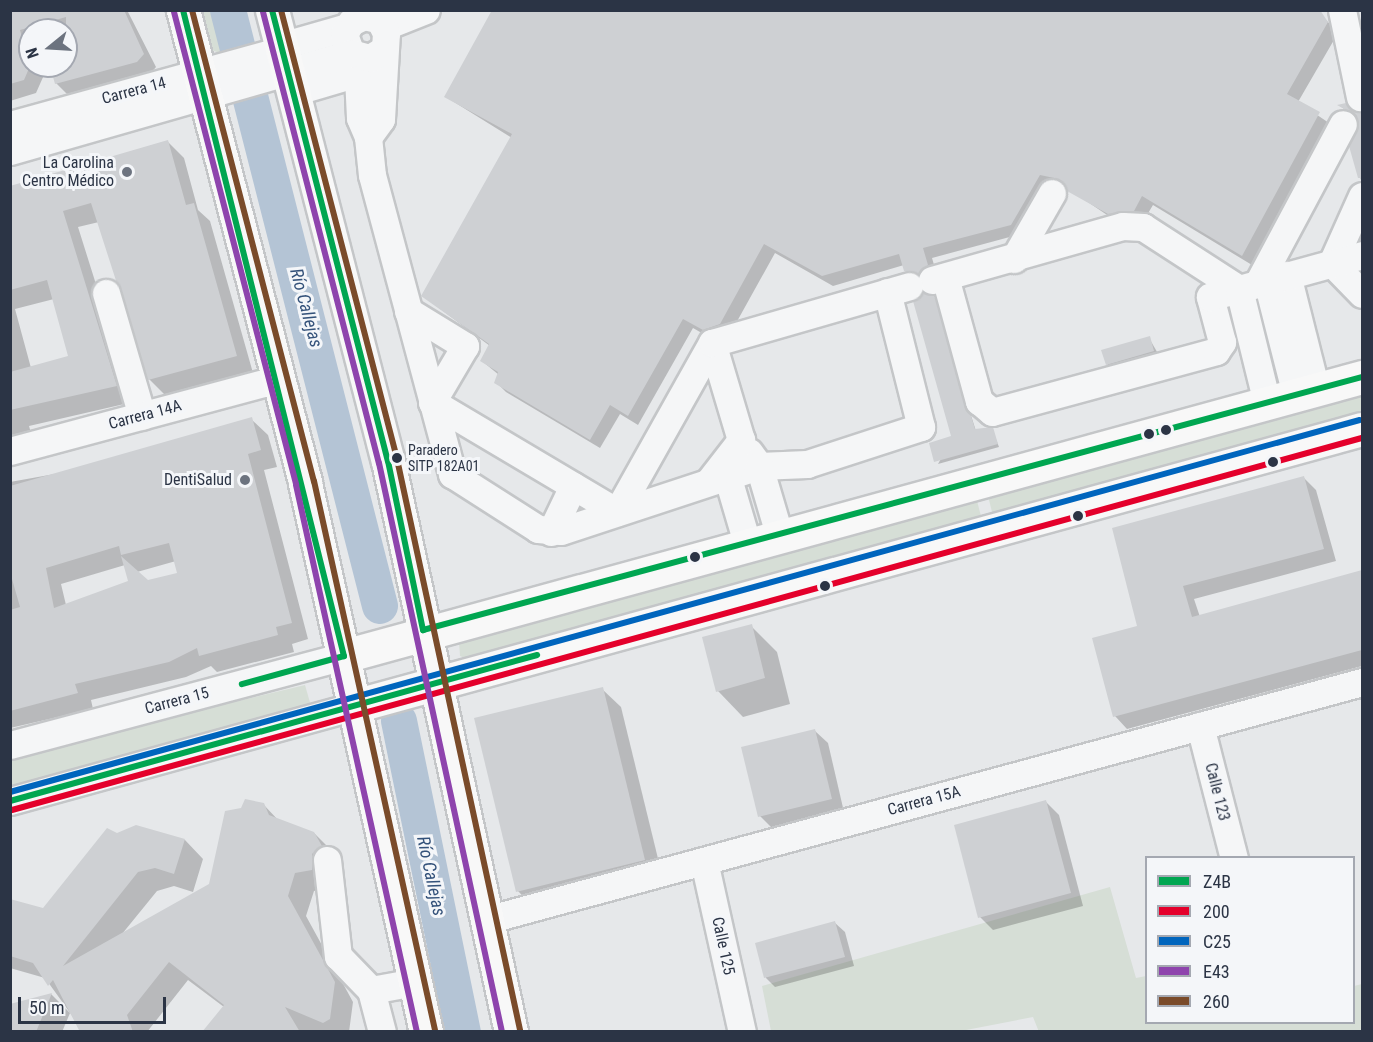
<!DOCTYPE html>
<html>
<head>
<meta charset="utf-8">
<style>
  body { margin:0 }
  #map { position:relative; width:1373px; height:1042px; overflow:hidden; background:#e6e8ea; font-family:"Roboto Condensed",sans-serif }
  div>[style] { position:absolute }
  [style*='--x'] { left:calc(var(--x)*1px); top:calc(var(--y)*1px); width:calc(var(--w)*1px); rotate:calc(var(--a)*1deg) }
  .green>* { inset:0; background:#d6ded6 }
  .shadow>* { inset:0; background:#0003 }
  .river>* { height:36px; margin:-18px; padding:0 18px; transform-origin:18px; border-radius:18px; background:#b4c4d5 }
  .building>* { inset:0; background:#ced0d3 }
  .roads { filter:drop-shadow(2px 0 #c4c6c8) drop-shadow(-2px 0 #c4c6c8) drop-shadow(0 2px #c4c6c8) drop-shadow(0 -2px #c4c6c8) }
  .minor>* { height:27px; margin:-13.5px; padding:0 13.5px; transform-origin:13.5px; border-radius:13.5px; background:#f5f6f7 }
  .major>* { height:33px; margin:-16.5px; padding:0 16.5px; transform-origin:16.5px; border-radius:16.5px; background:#f8f8f8 }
  .bus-1>* { height:6px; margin:-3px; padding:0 3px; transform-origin:3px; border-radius:3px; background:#00a651 }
  .bus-2>* { height:6px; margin:-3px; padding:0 3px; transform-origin:3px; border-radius:3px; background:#e4002b }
  .bus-3>* { height:6px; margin:-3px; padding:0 3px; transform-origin:3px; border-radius:3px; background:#0065bd }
  .bus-4>* { height:6px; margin:-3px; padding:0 3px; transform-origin:3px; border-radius:3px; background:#8e44ad }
  .bus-5>* { height:6px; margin:-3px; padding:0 3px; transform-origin:3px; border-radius:3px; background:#7a4b2a }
  .dots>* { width:16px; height:16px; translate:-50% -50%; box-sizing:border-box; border:3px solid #f4f6f9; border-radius:50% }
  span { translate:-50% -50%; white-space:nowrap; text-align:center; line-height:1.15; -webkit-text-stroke:6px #f4f6f9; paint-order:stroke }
  .bus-label { font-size:14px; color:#2b3445 }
  .left { translate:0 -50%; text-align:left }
  .street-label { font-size:16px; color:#2b3445 }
  .poi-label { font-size:16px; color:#2b3445 }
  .right { translate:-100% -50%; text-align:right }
  .water-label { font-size:18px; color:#34527a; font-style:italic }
  .frame { position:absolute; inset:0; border:12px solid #2b3445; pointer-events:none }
  .legend { position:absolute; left:1145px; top:856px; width:210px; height:168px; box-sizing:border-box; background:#f4f6f9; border:2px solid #a4a8b1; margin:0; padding:8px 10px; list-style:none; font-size:18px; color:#2b3445 }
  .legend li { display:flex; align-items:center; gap:12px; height:30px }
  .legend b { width:30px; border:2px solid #a4a8b1 }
  .north { position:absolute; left:18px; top:18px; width:60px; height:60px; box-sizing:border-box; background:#f4f6f9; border:2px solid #a4a8b1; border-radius:50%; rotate:252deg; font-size:16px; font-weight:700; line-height:24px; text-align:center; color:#2b3445 }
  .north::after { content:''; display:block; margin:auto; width:21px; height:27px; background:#6c737f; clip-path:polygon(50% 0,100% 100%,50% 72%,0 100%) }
  .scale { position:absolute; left:18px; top:997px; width:148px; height:27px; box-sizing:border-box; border:3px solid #2b3445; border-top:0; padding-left:8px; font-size:18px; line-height:21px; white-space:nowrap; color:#2b3445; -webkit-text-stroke:4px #f4f6f9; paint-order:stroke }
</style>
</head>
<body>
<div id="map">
  <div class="green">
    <div style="clip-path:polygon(200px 11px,212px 11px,223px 54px,211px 50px)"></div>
    <div style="clip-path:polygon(1362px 390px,1362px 416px,993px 516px,987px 492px)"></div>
    <div style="clip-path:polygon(976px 497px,982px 520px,467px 659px,460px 656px,459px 641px)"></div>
    <div style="clip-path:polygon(305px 685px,313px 713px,11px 787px,10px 756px)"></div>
    <div style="clip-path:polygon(1110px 887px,1136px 978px,1146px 976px,1146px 1022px,1354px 1022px,1354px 986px,1362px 984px,1362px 1031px,1039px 1032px,1033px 1017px,961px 1031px,771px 1031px,762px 986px)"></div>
  </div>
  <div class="shadow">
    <div style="clip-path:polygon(10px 10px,127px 10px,156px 67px,150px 74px,69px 96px,56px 83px,51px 66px,66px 66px,66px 30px,30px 30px,30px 66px,48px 66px,36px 93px,10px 101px)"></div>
    <div style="clip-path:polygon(1317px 10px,1338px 33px,1298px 102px,1329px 123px,1252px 265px,1153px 205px,1144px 220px,1119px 223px,1067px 188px,1050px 185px,1021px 234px,932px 258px,937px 275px,916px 281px,904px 265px,833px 286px,775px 253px,730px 334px,714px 340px,693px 328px,638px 425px,620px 414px,600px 448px,506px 392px,496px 382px,499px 375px,482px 361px,490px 346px,423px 296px,512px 138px,446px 97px)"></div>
    <div style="clip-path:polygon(1346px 104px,1362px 113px,1362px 183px,1350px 147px,1357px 118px,1340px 106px)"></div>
    <div style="clip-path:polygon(evenodd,167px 141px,184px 158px,198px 210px,210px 221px,253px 373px,166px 396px,149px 379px,99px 222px,78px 227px,133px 402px,29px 426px,35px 447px,10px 453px,10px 187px,167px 141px,54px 299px,70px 357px,31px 368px,15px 309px,54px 299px)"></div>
    <div style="clip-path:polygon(933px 297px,976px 431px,992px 429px,999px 447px,938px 464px,953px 437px)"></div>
    <div style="clip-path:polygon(1149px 338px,1160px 357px,1113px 370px,1107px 364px)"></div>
    <div style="clip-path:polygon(evenodd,251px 419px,268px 435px,277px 467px,264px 470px,308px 639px,292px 644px,294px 652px,217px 672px,211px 666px,186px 677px,91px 700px,93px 709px,10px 728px,10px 482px,77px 470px,251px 419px,176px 561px,179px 574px,148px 582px,137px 572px,176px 561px,251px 419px,125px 565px,130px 582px,66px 605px,61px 584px,125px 565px)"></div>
    <div style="clip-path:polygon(1304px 478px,1316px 490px,1336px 561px,1194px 599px,1200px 617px,1362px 573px,1362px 666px,1127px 729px,1115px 716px,1139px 627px,1114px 529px)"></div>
    <div style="clip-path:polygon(751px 626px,777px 652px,790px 704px,743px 717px,718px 691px)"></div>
    <div style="clip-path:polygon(602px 689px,621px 707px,663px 879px,536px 910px,518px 891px)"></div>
    <div style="clip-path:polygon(815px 731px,828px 743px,844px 812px,773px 829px,760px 816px)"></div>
    <div style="clip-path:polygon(1046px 802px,1059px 815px,1083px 906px,993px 930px,980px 917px)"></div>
    <div style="clip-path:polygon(263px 804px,279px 821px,314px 833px,333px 852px,330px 888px,314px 891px,306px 916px,353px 1002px,349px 1032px,205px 1032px,224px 1007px,188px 980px,147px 1032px,84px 1032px,45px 978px,10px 968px,10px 900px,44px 909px,117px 835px,185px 840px,203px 859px,193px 892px,174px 886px,157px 891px,122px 934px,210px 885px)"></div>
    <div style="clip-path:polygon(835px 923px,845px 932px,854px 966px,775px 987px,766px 978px,757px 944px)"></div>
    <div style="clip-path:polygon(51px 994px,70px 1013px,62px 1032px,10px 1032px,19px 1007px)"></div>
  </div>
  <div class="river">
    <div style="--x:228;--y:10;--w:615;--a:75.69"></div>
    <div style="--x:399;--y:721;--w:318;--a:78.4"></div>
  </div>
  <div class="building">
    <div style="clip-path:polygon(10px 10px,124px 10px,144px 54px,137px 62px,55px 84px,50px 66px,66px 66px,66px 17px,20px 30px,30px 66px,24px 80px,10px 84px)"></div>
    <div style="clip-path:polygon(492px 10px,1320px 10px,1328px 22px,1287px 94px,1320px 112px,1242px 256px,1142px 196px,1134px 211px,1108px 214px,1067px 191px,1059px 179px,1040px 175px,1011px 225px,923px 248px,928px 265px,918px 274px,904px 271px,899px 254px,822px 276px,764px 244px,720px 324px,703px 330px,683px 319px,628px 416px,610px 405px,590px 440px,494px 383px,498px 372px,480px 361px,489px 344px,421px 296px,512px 134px,444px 97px)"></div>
    <div style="clip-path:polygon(1346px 103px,1362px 112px,1362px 178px,1358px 178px,1349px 146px,1357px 116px,1337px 105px)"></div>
    <div style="clip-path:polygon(168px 140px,186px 205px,194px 203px,237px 356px,148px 380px,91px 203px,63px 211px,117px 386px,10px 410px,10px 372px,68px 356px,47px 280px,10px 290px,10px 186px)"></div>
    <div style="clip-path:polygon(923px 292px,934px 295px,975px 429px,993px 427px,998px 444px,934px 462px,929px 443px,951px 436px,913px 301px)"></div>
    <div style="clip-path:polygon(1150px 336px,1154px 351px,1106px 365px,1101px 350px)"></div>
    <div style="clip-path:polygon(evenodd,252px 417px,261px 450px,248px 454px,292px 623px,276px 627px,278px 635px,199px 656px,197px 648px,169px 662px,75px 684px,78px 693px,10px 711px,10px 610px,20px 607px,10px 572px,10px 486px,252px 417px,169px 543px,177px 573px,148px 580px,121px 556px,128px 581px,54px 608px,46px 568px,119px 546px,121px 555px,169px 543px)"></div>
    <div style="clip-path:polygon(1304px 476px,1324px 549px,1183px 586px,1192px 617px,1362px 570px,1362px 650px,1113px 717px,1092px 638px,1137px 626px,1112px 528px)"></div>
    <div style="clip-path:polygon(752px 624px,765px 678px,716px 692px,702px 637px)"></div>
    <div style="clip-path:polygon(603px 687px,645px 860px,516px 892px,474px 718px)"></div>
    <div style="clip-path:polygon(815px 729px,832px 799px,758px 817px,741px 747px)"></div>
    <div style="clip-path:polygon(245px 799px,264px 803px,269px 815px,314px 832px,322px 846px,312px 854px,312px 870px,295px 873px,288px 896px,335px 982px,330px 1019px,323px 1023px,285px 1007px,300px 1032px,202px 1032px,224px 1005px,169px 962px,127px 1015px,133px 1032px,80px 1032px,53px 980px,48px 986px,33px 963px,10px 956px,10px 899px,43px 908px,107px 828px,117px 833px,136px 825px,185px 839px,174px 874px,155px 868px,138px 872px,63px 966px,209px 884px,225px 811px,241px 808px)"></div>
    <div style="clip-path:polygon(1046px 800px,1071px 893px,978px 918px,954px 825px)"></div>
    <div style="clip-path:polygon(835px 921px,845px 957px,764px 978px,755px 943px)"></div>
    <div style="clip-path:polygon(52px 993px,36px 1032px,10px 1032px,10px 1004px)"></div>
  </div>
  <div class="roads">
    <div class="minor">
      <div style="--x:1342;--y:10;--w:89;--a:78.3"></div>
      <div style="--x:383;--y:27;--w:46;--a:-21.6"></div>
      <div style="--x:281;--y:46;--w:69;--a:-16.1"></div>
      <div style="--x:357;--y:56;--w:62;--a:87.2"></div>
      <div style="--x:360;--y:118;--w:21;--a:67"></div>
      <div style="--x:368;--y:137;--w:38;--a:84"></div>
      <div style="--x:372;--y:175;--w:310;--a:75"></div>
      <div style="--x:452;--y:474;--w:102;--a:32.6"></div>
      <div style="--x:538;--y:529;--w:23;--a:5"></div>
      <div style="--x:561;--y:531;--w:208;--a:-18.2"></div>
      <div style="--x:759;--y:466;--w:48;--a:-2.4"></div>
      <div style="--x:807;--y:464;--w:120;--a:-18"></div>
      <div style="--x:921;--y:427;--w:139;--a:-104.1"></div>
      <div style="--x:293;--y:92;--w:68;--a:-16.3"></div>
      <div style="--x:10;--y:125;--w:282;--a:-15.4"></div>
      <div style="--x:368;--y:137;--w:22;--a:-54"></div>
      <div style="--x:381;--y:119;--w:86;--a:-86.7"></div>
      <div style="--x:386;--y:33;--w:14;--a:-111"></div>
      <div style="--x:381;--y:20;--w:17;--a:-167"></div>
      <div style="--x:364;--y:16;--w:14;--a:155"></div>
      <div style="--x:351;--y:22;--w:14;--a:120"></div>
      <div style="--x:344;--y:34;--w:20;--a:70"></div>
      <div style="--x:351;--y:53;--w:20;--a:15"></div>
      <div style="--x:370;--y:58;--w:13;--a:-32"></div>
      <div style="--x:10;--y:151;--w:355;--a:-16"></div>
      <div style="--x:1362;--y:196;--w:73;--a:114.1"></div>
      <div style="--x:1332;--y:263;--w:43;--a:45.9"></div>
      <div style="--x:1014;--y:259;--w:76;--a:-60.1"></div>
      <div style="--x:1287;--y:275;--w:119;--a:75.8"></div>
      <div style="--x:945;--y:277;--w:129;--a:74.7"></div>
      <div style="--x:979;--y:401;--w:17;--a:40"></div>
      <div style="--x:992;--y:412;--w:232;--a:-15.2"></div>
      <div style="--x:1216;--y:351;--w:11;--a:-56"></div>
      <div style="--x:1222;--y:342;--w:47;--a:-104.9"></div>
      <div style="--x:1210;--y:297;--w:158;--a:-15.4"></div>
      <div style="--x:932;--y:280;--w:198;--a:-15.8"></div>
      <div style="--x:1123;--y:226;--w:20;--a:3"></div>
      <div style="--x:1143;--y:227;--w:114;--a:32.9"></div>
      <div style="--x:1239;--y:289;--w:117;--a:76.2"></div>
      <div style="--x:1267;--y:281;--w:118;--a:75.7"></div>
      <div style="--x:1258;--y:283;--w:180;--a:-61.9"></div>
      <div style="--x:106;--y:293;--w:128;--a:73.7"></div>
      <div style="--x:408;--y:311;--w:67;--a:31.6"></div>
      <div style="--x:465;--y:346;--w:65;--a:120.5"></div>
      <div style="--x:432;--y:402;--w:215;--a:30.7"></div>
      <div style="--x:10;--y:451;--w:278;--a:-15"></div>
      <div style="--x:749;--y:452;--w:17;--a:54"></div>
      <div style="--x:759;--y:466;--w:71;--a:73.6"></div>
      <div style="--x:734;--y:458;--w:18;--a:112"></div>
      <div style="--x:727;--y:475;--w:71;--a:73.6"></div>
      <div style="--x:710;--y:480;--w:51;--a:-52.2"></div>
      <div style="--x:741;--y:440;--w:101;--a:-106.6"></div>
      <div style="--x:617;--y:512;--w:194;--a:-60.7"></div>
      <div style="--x:712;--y:343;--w:205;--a:-16.1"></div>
      <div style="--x:551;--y:532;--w:51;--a:-64.4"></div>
      <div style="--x:1200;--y:726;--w:136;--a:75.6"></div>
      <div style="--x:10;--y:745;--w:346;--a:-14.9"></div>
      <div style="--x:10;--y:801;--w:357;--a:-15.4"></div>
      <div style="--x:327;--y:860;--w:97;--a:83.5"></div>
      <div style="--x:338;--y:956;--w:47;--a:45.9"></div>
      <div style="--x:371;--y:990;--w:43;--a:75.3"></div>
      <div style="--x:704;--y:861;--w:175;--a:77.5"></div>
      <div style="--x:486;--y:920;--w:908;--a:-15.2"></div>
      <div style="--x:371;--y:990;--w:45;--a:-10.3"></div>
    </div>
    <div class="major">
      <div style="--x:183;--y:10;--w:488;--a:75.5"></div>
      <div style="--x:305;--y:483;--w:562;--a:77.57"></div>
      <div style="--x:272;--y:10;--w:466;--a:75.6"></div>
      <div style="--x:388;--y:461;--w:584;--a:77.84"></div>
      <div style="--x:344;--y:656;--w:1056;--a:-15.33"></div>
      <div style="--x:354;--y:706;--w:1045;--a:-15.37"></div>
    </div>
  </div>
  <div class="bus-1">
    <div style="--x:183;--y:10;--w:666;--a:76.01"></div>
    <div style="--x:344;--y:656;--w:106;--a:164.6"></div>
    <div style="--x:272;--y:10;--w:466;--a:75.6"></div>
    <div style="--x:388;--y:461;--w:173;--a:78.3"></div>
    <div style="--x:423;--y:630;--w:972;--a:-15.08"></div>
    <div style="--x:10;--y:801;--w:547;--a:-15.48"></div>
  </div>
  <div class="bus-2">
    <div style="--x:12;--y:810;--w:1400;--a:-15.41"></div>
  </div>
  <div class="bus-3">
    <div style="--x:10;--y:792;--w:1400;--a:-15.41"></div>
  </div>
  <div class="bus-4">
    <div style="--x:174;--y:12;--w:488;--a:75.5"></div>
    <div style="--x:296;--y:485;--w:560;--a:77.53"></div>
    <div style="--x:263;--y:12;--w:466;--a:75.6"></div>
    <div style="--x:379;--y:463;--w:582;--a:77.8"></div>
  </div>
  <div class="bus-5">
    <div style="--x:192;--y:10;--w:487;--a:75.5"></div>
    <div style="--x:314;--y:481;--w:562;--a:77.57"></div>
    <div style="--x:281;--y:10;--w:464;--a:75.5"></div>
    <div style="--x:397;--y:459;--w:584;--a:77.84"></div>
  </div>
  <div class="dots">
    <div style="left:127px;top:172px;background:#6c737f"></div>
    <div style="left:1166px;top:430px;background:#2b3445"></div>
    <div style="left:1149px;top:434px;background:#2b3445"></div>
    <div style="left:397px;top:458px;background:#2b3445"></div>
    <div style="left:1273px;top:462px;background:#2b3445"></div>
    <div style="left:245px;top:480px;background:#6c737f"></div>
    <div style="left:1078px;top:516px;background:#2b3445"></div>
    <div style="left:695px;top:557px;background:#2b3445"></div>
    <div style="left:825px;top:586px;background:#2b3445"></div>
  </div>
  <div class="bus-label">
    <span class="left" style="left:408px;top:458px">Paradero<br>SITP 182A01</span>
  </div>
  <div class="street-label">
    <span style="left:134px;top:91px;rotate:-15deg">Carrera 14</span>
    <span style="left:145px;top:415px;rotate:-15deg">Carrera 14A</span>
    <span style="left:177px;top:701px;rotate:-15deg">Carrera 15</span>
    <span style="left:1217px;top:792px;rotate:76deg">Calle 123</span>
    <span style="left:924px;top:801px;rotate:-15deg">Carrera 15A</span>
    <span style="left:723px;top:946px;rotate:78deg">Calle 125</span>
  </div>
  <div class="poi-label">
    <span class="right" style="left:114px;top:172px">La Carolina<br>Centro Médico</span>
    <span class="right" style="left:232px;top:480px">DentiSalud</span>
  </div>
  <div class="water-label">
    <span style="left:306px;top:308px;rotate:75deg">Río Callejas</span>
    <span style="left:431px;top:876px;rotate:78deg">Río Callejas</span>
  </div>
  <div class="frame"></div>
  <ul class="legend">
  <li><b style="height:8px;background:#00a651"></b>Z4B</li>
  <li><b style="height:8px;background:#e4002b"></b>200</li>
  <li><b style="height:8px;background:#0065bd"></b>C25</li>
  <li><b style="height:8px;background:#8e44ad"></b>E43</li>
  <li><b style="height:8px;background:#7a4b2a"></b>260</li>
  </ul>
  <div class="north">N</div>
  <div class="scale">50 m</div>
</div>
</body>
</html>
